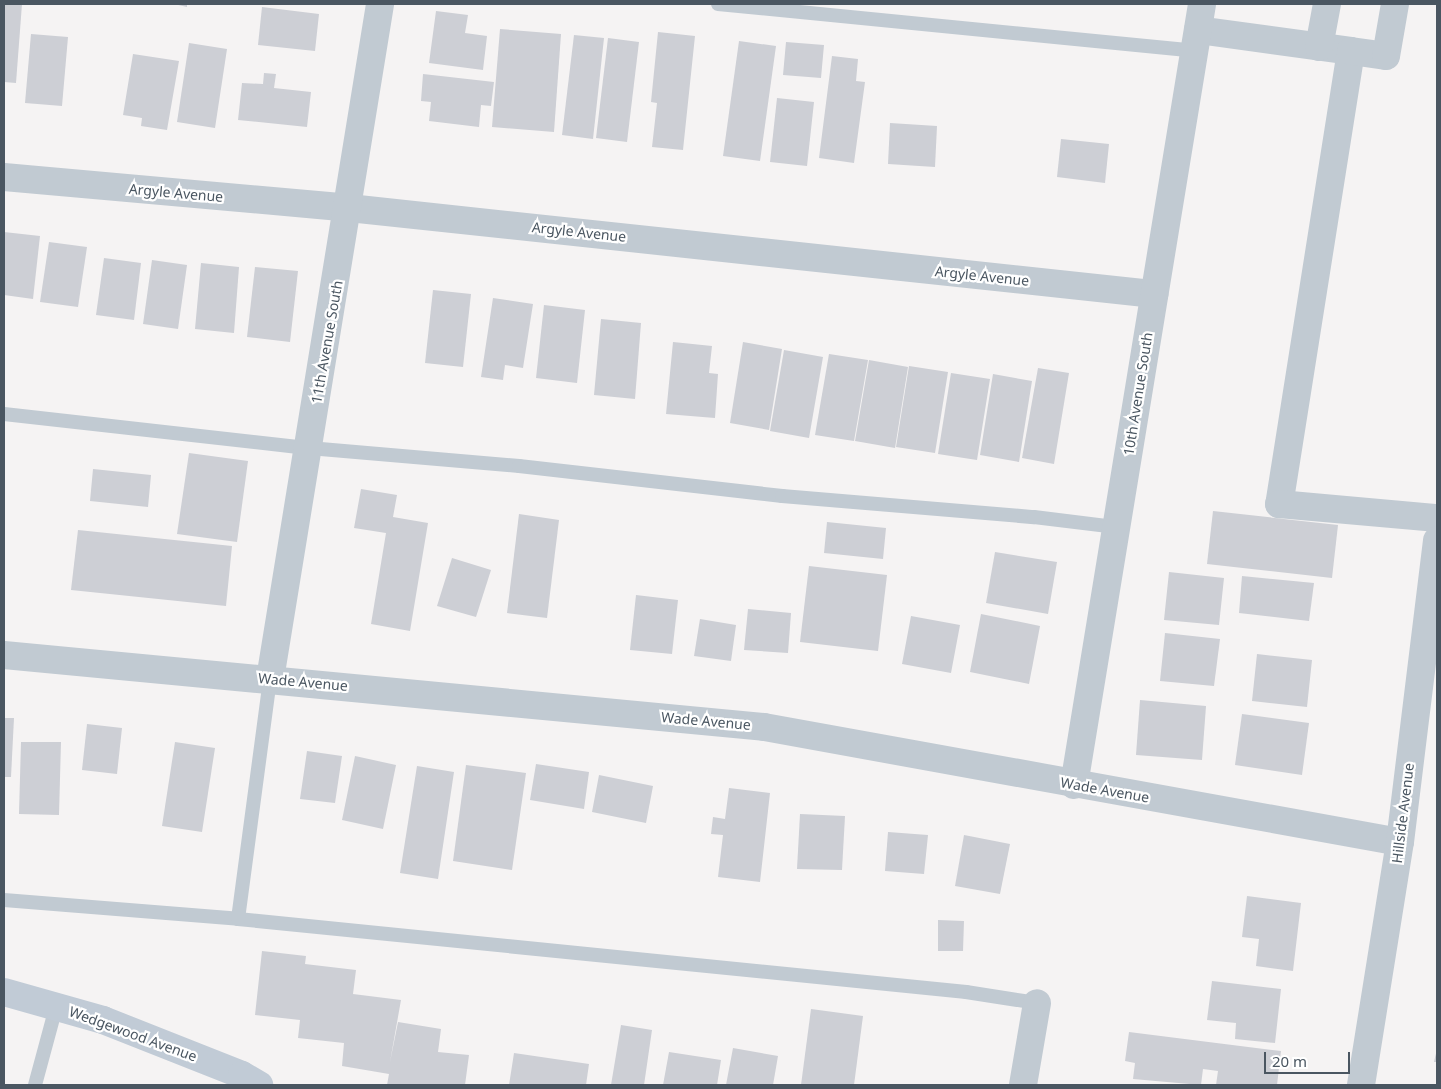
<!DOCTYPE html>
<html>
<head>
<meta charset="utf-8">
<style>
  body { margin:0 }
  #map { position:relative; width:1441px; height:1089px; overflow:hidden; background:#f5f3f3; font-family:"Noto Sans",sans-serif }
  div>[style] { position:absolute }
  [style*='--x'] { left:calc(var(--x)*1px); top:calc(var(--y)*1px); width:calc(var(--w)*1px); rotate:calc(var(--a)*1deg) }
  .building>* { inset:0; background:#cdcfd5 }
  .lane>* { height:14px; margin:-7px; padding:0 7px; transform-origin:7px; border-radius:7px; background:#c1cad2 }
  .street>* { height:28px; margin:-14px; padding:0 14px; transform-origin:14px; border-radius:14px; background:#c1cad2 }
  .secondary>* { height:28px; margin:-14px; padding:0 14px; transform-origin:14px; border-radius:14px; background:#c1cbd6 }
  span { translate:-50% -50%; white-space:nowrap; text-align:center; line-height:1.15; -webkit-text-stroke:4.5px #fff; paint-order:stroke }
  .street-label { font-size:14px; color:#4a5661 }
  .frame { position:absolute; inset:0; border:5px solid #4a5661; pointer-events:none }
  .scale { position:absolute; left:1264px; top:1052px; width:86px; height:22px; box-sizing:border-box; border:2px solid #4a5661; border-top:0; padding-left:6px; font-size:15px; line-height:18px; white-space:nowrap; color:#4a5661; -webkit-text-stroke:4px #fff; paint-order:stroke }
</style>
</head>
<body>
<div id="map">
  <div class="building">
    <div style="clip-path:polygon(4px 4px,22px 4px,16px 83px,4px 82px)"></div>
    <div style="clip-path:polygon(174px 4px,187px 4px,187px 7px)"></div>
    <div style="clip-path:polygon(262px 7px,319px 14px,315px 51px,258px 45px)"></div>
    <div style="clip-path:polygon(436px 11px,468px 15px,465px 33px,487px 36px,483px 70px,429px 63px)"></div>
    <div style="clip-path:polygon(500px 29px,561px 34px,554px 132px,492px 127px)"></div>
    <div style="clip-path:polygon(658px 32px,695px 36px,683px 150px,652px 147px,657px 103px,651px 102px)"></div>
    <div style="clip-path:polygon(31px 34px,68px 37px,62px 106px,25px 103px)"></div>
    <div style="clip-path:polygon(574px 35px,604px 38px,593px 139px,562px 135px)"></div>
    <div style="clip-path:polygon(608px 38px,639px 42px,627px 142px,596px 138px)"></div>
    <div style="clip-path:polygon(739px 41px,776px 46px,760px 161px,723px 156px)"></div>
    <div style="clip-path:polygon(786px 42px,824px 45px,821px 78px,783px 75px)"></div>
    <div style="clip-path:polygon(189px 43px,227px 49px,215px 128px,177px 122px)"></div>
    <div style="clip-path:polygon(133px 54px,179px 61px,167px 130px,141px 126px,142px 118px,123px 115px)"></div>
    <div style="clip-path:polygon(832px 56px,858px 59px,856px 81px,865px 82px,854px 163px,819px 158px)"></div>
    <div style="clip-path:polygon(264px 73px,276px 74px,274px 88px,311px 92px,307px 127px,238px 120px,242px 83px,263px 84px)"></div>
    <div style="clip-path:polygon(423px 74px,494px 82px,491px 106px,481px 105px,479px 127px,429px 121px,431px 102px,421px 101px)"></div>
    <div style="clip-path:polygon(777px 98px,814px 102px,807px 166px,770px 162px)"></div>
    <div style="clip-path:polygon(890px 123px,937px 126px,935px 167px,888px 164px)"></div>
    <div style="clip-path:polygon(1061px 139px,1109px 144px,1105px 183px,1057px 177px)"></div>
    <div style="clip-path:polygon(4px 232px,40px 236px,33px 299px,4px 295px)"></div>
    <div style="clip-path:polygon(49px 242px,87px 247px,78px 307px,40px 302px)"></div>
    <div style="clip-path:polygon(104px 258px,141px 263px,134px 320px,96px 315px)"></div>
    <div style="clip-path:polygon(152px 260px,187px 265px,178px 329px,143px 324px)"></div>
    <div style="clip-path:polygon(201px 263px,239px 267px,234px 333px,195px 329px)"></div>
    <div style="clip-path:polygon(255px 267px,298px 271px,290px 342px,247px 337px)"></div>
    <div style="clip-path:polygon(433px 290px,471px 294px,463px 367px,425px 363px)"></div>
    <div style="clip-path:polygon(493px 298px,533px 304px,523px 368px,505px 365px,503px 380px,481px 377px)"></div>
    <div style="clip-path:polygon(544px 305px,585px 310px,577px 383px,536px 378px)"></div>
    <div style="clip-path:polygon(601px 319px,641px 323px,635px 399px,594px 395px)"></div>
    <div style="clip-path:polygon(673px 342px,712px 346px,709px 373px,718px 374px,715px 418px,666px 414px)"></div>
    <div style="clip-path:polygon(743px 342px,782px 349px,769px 430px,730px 423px)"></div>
    <div style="clip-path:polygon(784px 350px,823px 357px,809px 438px,770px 431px)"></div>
    <div style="clip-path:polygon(829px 354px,868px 360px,854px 441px,815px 435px)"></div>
    <div style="clip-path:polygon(869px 360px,908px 367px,895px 448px,855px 441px)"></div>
    <div style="clip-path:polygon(909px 366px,948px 372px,935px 453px,896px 447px)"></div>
    <div style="clip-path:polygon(1038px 368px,1069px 373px,1054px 464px,1022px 458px)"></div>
    <div style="clip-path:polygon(951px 373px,990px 379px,977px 460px,938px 454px)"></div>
    <div style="clip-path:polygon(993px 374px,1032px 381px,1019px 462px,980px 455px)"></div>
    <div style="clip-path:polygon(189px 453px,248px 461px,237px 542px,177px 534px)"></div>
    <div style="clip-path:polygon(93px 469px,151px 475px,148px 507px,90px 501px)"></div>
    <div style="clip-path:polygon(361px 489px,397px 495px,393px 517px,428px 523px,410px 631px,371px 624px,386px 533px,354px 528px)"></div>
    <div style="clip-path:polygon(1213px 511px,1338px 525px,1332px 578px,1207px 564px)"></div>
    <div style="clip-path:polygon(519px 514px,559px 520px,547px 618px,507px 613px)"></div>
    <div style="clip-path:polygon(827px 522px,886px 528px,883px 559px,824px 553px)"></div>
    <div style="clip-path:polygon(78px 530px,232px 546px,226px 606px,71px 590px)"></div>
    <div style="clip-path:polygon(995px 552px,1057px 562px,1048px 614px,986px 603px)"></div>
    <div style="clip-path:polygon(452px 558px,491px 570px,476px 617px,437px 606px)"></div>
    <div style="clip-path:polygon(809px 566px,887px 575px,878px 651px,800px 642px)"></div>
    <div style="clip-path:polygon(1169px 572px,1224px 578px,1219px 625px,1164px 620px)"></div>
    <div style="clip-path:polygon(1242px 576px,1314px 583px,1309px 621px,1239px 613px)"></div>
    <div style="clip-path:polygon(636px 595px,678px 600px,672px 654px,630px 650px)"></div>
    <div style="clip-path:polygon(748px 609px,791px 613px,788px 653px,744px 650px)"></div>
    <div style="clip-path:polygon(981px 614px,1040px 626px,1029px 684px,970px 672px)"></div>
    <div style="clip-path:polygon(911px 616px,960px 625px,951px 673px,902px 664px)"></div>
    <div style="clip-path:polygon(700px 619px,736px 625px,731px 661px,694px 656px)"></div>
    <div style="clip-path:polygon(1165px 633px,1220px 639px,1214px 686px,1160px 681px)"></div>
    <div style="clip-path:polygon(1257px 654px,1312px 660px,1307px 707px,1252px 701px)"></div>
    <div style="clip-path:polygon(1140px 700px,1206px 706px,1202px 760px,1136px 755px)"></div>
    <div style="clip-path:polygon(1242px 714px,1309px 723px,1302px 775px,1235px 765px)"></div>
    <div style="clip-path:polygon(4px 718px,14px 718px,11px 777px,4px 777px)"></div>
    <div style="clip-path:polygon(87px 724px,122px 728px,117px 774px,82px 770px)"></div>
    <div style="clip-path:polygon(21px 742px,61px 742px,59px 815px,19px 814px)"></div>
    <div style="clip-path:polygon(175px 742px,215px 748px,202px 832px,162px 826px)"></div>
    <div style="clip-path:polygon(307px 751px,342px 756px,335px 803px,300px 799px)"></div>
    <div style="clip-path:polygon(355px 756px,396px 765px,383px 829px,342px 820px)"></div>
    <div style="clip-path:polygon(536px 764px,589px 772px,584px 809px,530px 800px)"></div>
    <div style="clip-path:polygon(466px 765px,526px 773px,512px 870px,453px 861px)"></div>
    <div style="clip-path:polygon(417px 766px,454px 772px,438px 879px,400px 873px)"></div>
    <div style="clip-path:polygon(599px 775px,653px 786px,646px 823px,592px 812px)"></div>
    <div style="clip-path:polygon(729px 788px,770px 793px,760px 882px,718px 877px,723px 835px,711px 834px,713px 817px,725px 819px)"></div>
    <div style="clip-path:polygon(800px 814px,845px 816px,842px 870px,797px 869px)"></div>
    <div style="clip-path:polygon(888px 832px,928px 835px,924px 874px,885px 871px)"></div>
    <div style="clip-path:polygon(964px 835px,1010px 844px,1000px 894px,955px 886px)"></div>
    <div style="clip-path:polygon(1247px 896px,1301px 903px,1293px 971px,1256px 966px,1259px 939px,1242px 937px)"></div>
    <div style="clip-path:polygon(938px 920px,964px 921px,963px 951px,938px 951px)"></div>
    <div style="clip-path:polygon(262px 951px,306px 956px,305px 964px,356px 970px,353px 994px,401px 1000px,390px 1062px,398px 1022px,441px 1029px,438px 1052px,469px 1055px,465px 1085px,387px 1085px,389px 1074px,342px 1066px,344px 1043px,298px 1038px,300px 1020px,255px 1015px)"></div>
    <div style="clip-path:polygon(1212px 981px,1281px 989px,1275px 1043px,1235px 1039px,1236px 1023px,1207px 1020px)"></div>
    <div style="clip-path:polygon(811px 1009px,863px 1016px,854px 1085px,801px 1085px)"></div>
    <div style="clip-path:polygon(621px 1025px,652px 1030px,644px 1085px,611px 1085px)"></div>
    <div style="clip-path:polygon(1129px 1032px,1281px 1051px,1277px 1085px,1216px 1085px,1218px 1071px,1203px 1069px,1201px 1085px,1133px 1079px,1135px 1063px,1125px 1061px)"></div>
    <div style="clip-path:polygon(733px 1048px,778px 1056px,773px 1085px,726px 1085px)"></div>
    <div style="clip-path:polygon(1437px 1049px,1437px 1062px,1434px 1062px)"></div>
    <div style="clip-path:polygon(669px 1052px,721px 1060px,717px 1085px,663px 1085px)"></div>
    <div style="clip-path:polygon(514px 1053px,589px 1064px,586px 1085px,509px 1085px)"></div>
  </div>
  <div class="lane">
    <div style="--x:718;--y:4;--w:479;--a:5.6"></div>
    <div style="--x:4;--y:414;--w:307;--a:6.4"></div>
    <div style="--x:309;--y:448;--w:211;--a:4.9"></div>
    <div style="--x:519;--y:466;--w:265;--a:6.5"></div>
    <div style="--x:782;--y:496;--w:253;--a:4.8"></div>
    <div style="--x:1034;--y:517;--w:83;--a:7"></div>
    <div style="--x:4;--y:900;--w:235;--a:4.6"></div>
    <div style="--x:238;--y:919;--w:732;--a:5.73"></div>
    <div style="--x:966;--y:992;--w:72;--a:8.8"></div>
    <div style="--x:238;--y:919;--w:242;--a:-82.4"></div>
    <div style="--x:35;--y:1085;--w:81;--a:-74.9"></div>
  </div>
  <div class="street">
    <div style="--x:1198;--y:30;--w:154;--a:7.8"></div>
    <div style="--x:1351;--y:51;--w:459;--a:99"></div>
    <div style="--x:1279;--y:504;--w:159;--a:5.1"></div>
    <div style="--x:1319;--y:47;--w:44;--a:-79.5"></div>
    <div style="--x:1351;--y:51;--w:35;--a:8"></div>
    <div style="--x:1386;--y:56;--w:53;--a:-80.2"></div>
    <div style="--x:4;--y:177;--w:346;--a:5.1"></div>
    <div style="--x:349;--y:208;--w:810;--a:6.1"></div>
    <div style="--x:4;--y:655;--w:763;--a:5.41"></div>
    <div style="--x:764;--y:727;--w:646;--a:10.25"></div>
    <div style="--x:270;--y:679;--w:684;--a:-80.74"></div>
    <div style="--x:1074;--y:785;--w:791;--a:-80.69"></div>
    <div style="--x:1023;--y:1085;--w:83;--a:-80.3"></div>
    <div style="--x:1361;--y:1085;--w:246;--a:-80.9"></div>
    <div style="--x:1400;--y:842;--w:304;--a:-83"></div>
  </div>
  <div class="secondary">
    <div style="--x:4;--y:992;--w:103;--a:15.8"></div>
    <div style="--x:103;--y:1020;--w:149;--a:21.6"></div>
    <div style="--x:242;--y:1075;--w:20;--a:30"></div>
  </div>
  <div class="street-label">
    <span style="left:176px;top:193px;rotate:5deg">Argyle Avenue</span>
    <span style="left:579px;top:232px;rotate:6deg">Argyle Avenue</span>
    <span style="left:982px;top:276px;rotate:6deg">Argyle Avenue</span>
    <span style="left:327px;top:342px;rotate:-80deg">11th Avenue South</span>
    <span style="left:1138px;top:394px;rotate:-81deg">10th Avenue South</span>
    <span style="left:303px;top:682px;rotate:5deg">Wade Avenue</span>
    <span style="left:706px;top:721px;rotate:5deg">Wade Avenue</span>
    <span style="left:1105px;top:790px;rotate:10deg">Wade Avenue</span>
    <span style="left:1403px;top:813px;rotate:-83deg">Hillside Avenue</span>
    <span style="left:133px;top:1034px;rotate:20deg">Wedgewood Avenue</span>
  </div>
  <div class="frame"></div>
  <div class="scale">20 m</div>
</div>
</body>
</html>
